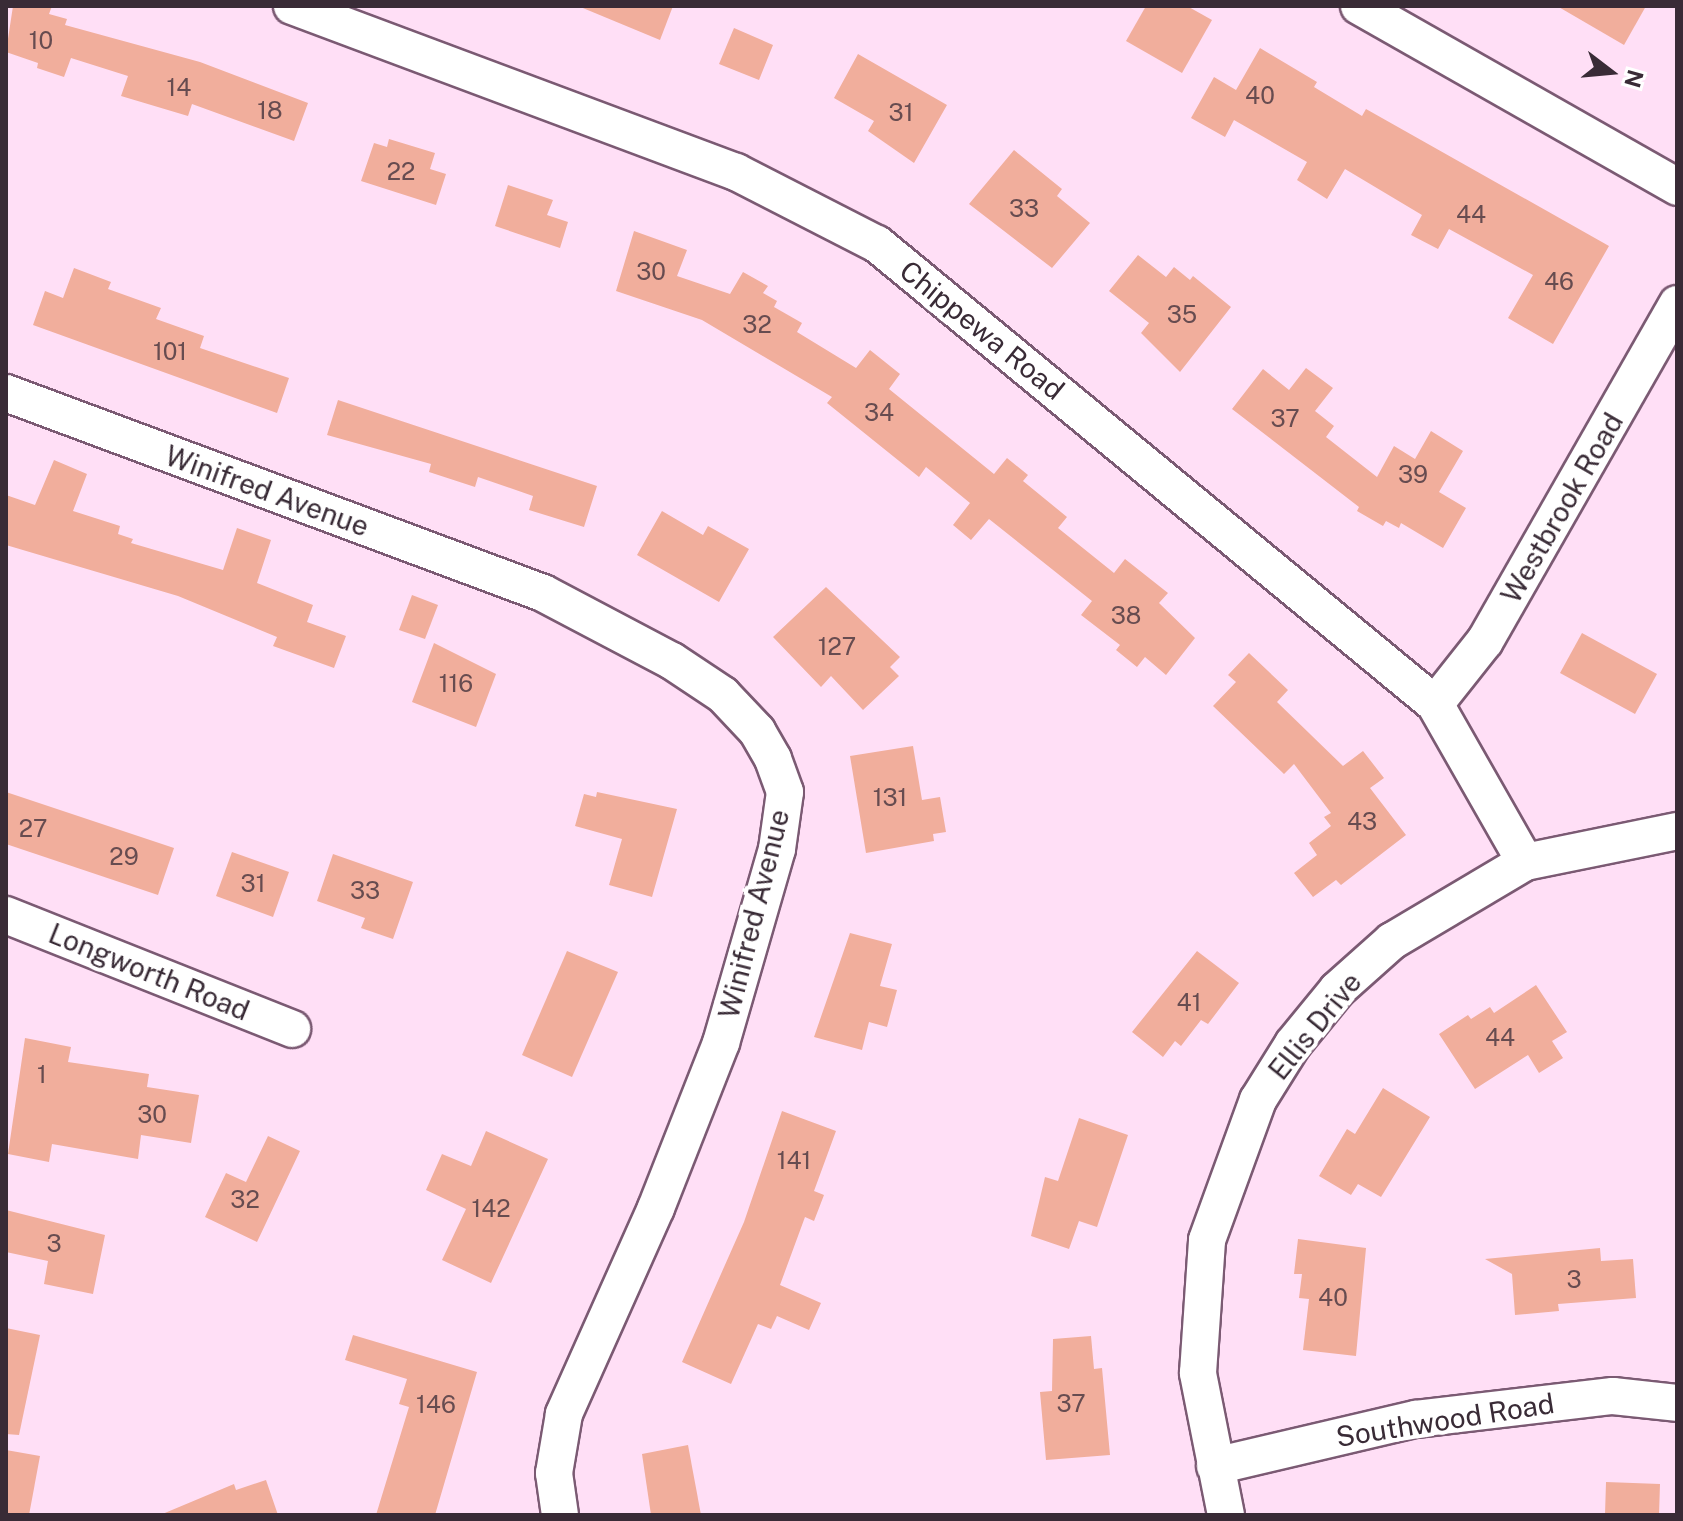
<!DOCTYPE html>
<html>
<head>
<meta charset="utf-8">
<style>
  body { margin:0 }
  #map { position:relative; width:1683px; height:1521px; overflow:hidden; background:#ffdff6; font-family:"Public Sans",sans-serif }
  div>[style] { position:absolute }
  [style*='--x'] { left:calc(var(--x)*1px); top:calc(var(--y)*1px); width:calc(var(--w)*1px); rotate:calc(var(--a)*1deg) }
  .building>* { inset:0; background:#f1ae9c }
  .roads { filter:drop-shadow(2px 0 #7b5a73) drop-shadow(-2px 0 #7b5a73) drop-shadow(0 2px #7b5a73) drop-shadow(0 -2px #7b5a73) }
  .street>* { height:36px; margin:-18px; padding:0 18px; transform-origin:18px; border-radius:18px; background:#fff }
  span { translate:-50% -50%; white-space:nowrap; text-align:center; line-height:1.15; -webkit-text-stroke:8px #fff; paint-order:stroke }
  .number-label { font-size:24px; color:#674c50 }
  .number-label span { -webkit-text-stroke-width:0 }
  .street-label { font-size:28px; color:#392b36 }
  .frame { position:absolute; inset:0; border:8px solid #392b36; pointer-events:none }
  .north { position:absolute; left:1571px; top:32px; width:80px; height:80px; -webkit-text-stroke:6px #fff; paint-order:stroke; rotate:106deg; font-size:22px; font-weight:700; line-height:32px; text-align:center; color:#392b36 }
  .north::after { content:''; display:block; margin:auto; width:28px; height:36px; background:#392b36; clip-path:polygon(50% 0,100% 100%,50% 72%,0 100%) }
</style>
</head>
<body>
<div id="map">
  <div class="building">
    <div style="clip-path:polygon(13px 6px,52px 6px,49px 14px,67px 19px,65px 25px,200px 62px,308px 103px,294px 141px,192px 104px,188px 116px,121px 96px,128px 76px,71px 58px,64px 77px,37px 68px,38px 63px,6px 52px)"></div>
    <div style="clip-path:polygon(578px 6px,673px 6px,660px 40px)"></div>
    <div style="clip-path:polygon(1146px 6px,1187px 6px,1212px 20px,1182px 73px,1126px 41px)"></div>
    <div style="clip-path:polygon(1557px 6px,1646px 6px,1624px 45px)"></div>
    <div style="clip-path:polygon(734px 28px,773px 45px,759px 80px,719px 64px)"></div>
    <div style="clip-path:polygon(1260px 48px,1317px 82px,1314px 87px,1362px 116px,1366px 109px,1609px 246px,1553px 344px,1508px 318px,1533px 275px,1449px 229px,1438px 249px,1411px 235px,1422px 215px,1345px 169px,1327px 199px,1297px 180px,1307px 162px,1234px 120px,1225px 137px,1191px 118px,1214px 77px,1236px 90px)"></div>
    <div style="clip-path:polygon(858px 54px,947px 105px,914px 163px,868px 131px,874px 121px,834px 98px)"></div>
    <div style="clip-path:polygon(389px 139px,435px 153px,430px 169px,446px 174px,436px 205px,361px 181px,374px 143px,387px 147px)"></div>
    <div style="clip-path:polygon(1014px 150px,1062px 189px,1057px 196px,1090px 223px,1052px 268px,969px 204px)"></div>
    <div style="clip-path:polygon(508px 185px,553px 200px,547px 215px,568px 222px,560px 248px,495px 226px)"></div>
    <div style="clip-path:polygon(634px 231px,687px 250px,677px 276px,730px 294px,743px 272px,768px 286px,763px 293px,777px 301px,774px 307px,802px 323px,797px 332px,856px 368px,870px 350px,900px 374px,889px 389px,994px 474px,1007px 458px,1028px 475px,1023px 481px,1067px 517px,1058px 528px,1114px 573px,1125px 559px,1168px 593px,1159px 603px,1195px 638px,1166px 675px,1145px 657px,1137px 667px,1116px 650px,1120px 645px,1081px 615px,1092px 601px,989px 519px,971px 540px,953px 525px,970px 503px,926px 467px,919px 477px,827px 403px,832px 397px,702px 320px,616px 291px)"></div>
    <div style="clip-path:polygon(1138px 255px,1166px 277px,1174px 267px,1190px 280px,1193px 276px,1231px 307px,1180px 372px,1141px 333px,1149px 323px,1109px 291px)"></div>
    <div style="clip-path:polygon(74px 268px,111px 282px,108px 289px,161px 308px,156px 319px,204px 336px,200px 348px,289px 378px,277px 413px,33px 325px,45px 291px,63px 298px)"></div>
    <div style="clip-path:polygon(1306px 368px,1333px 388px,1315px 411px,1334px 426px,1326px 437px,1377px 477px,1394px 446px,1415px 459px,1431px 431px,1463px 451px,1439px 492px,1466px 508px,1443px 548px,1401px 523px,1399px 528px,1386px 521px,1383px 526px,1357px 511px,1359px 507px,1232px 409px,1263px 369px,1289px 390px)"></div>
    <div style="clip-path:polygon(338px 400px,597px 486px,584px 527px,529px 510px,533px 496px,478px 477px,475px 487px,429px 472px,431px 464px,327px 435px)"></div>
    <div style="clip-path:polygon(54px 460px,87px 474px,73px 511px,120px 526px,118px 534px,133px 539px,131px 543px,223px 570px,237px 528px,271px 540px,257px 583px,313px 605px,307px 622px,346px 636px,334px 668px,273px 646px,277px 637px,178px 596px,6px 545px,6px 495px,35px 505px)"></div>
    <div style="clip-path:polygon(662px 511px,703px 535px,708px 526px,749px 549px,719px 602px,637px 555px)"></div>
    <div style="clip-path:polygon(826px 587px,900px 657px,890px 667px,899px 676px,863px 710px,831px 676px,821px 687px,773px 637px)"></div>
    <div style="clip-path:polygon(412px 595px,438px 605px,425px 639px,399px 630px)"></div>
    <div style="clip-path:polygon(1582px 633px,1657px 674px,1635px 714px,1560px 673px)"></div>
    <div style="clip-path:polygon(434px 643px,496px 674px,476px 727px,412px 702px)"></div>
    <div style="clip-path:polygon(1249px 653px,1288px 690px,1277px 702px,1343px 766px,1363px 751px,1384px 778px,1370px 788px,1406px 835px,1341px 885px,1336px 880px,1313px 897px,1294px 873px,1317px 855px,1309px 843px,1331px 826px,1324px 817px,1331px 813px,1294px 764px,1284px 774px,1213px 706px,1236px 682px,1228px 675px)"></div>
    <div style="clip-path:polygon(913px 746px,922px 800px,940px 797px,946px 832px,933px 834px,934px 841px,866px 853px,850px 756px)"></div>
    <div style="clip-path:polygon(6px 792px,174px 848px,158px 895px,6px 844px)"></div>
    <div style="clip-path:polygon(597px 792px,677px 809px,652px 897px,609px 885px,622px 839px,575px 826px,584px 794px,596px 797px)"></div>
    <div style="clip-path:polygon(232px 852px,289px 872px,273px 917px,216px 896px)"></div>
    <div style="clip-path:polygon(333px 854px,413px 882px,393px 939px,361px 928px,365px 918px,317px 901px)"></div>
    <div style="clip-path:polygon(850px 933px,892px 944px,880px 986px,897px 990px,887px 1027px,869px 1022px,862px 1050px,814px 1037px)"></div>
    <div style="clip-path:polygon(567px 951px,618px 972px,572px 1077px,522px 1055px)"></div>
    <div style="clip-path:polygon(1197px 951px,1239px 983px,1208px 1024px,1201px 1020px,1181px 1046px,1175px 1041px,1163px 1057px,1132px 1032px)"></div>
    <div style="clip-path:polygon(1536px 985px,1567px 1032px,1552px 1041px,1563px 1058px,1539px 1073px,1528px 1055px,1475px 1089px,1439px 1034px,1468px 1015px,1471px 1019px,1490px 1007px,1494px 1013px)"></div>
    <div style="clip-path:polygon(25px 1038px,71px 1047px,68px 1062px,149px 1074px,147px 1087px,199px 1095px,191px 1143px,141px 1135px,138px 1159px,52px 1144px,49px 1162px,8px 1154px)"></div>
    <div style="clip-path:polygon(1383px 1088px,1430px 1117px,1381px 1197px,1358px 1184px,1351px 1195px,1319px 1176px,1347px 1129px,1355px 1134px)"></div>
    <div style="clip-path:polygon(782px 1111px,836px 1131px,814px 1191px,824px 1195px,814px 1221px,805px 1217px,780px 1285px,821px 1303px,809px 1330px,777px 1316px,771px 1329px,758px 1324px,731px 1384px,682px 1362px,744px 1222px)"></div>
    <div style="clip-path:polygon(1079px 1118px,1128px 1135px,1097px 1227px,1079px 1221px,1069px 1249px,1031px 1236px,1045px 1177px,1058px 1181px)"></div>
    <div style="clip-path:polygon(486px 1131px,548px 1159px,491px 1283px,442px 1260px,466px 1209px,426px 1190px,442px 1154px,471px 1166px)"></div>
    <div style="clip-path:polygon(268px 1136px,300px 1151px,257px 1242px,205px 1217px,226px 1173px,246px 1182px)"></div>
    <div style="clip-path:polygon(6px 1210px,105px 1235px,93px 1294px,44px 1284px,48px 1261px,6px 1252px)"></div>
    <div style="clip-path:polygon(1298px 1239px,1366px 1248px,1356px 1356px,1303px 1350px,1309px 1299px,1299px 1298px,1302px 1274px,1294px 1274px)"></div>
    <div style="clip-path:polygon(1600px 1248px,1601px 1261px,1633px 1259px,1636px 1298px,1558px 1304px,1559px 1311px,1515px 1315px,1512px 1274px,1485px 1259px)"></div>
    <div style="clip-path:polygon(6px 1328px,40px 1335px,19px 1435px,6px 1434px)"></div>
    <div style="clip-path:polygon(353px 1335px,477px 1372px,435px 1515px,376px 1515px,409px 1407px,399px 1404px,407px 1379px,345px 1360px)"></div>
    <div style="clip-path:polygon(1091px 1336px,1094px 1369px,1102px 1368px,1110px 1455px,1046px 1460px,1040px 1392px,1052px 1391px,1053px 1339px)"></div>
    <div style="clip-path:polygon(688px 1445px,701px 1515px,651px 1515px,642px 1454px)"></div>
    <div style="clip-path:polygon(6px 1450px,40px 1456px,29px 1515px,6px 1515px)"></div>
    <div style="clip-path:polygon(266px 1480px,278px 1515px,160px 1515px,234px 1484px,236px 1490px)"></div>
    <div style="clip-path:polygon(1606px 1482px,1660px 1484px,1659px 1515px,1605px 1515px)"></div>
  </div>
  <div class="roads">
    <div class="street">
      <div style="--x:292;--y:6;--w:474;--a:20.5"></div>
      <div style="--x:736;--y:172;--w:158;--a:27.1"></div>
      <div style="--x:877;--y:244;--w:723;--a:39.5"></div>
      <div style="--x:1435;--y:704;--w:182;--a:60.3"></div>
      <div style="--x:1359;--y:6;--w:366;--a:29.6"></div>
      <div style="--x:6;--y:393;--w:573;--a:20.43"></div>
      <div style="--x:543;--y:593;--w:146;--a:27.8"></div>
      <div style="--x:672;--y:661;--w:61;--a:33.7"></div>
      <div style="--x:723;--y:695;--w:50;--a:46.6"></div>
      <div style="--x:757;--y:731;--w:32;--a:60"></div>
      <div style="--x:773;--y:759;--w:35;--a:70"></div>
      <div style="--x:785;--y:792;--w:58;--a:98"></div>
      <div style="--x:777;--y:849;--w:202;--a:106.1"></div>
      <div style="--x:721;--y:1043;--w:177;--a:111.5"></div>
      <div style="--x:656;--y:1208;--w:226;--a:114.1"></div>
      <div style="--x:564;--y:1414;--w:60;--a:99.6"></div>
      <div style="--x:554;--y:1473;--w:42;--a:81.9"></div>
      <div style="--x:1435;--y:704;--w:80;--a:-51.6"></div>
      <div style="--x:1485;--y:641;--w:388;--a:-60.3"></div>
      <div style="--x:6;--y:915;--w:308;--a:21.7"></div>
      <div style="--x:1215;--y:1466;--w:206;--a:-13.2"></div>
      <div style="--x:1416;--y:1419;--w:198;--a:-6.7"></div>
      <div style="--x:1613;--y:1396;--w:64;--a:6.2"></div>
      <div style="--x:1226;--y:1515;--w:145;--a:-101.2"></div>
      <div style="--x:1198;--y:1373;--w:133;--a:-86.1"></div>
      <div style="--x:1207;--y:1240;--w:149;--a:-70"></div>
      <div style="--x:1258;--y:1100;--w:66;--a:-58"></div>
      <div style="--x:1293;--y:1044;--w:70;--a:-50.8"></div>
      <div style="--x:1337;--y:990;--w:74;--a:-41.7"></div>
      <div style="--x:1392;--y:941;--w:155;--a:-30.7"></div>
      <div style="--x:1525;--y:862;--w:155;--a:-11.5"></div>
    </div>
  </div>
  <div class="number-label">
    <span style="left:41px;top:41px">10</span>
    <span style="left:179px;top:88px">14</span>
    <span style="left:1260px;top:96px">40</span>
    <span style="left:270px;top:111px">18</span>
    <span style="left:901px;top:113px">31</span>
    <span style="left:401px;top:172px">22</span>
    <span style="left:1024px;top:209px">33</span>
    <span style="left:1471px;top:215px">44</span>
    <span style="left:651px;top:272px">30</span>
    <span style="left:1559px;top:282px">46</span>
    <span style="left:1182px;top:315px">35</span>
    <span style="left:757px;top:325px">32</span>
    <span style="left:170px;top:352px">101</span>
    <span style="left:879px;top:413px">34</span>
    <span style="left:1285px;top:419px">37</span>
    <span style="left:1413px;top:475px">39</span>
    <span style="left:1126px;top:616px">38</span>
    <span style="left:837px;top:647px">127</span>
    <span style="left:456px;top:684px">116</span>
    <span style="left:890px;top:798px">131</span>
    <span style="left:1362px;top:822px">43</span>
    <span style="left:33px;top:829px">27</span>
    <span style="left:124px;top:857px">29</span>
    <span style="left:253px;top:884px">31</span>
    <span style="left:365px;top:891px">33</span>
    <span style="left:1189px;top:1003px">41</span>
    <span style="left:1500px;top:1038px">44</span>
    <span style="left:42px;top:1075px">1</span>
    <span style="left:152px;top:1115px">30</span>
    <span style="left:794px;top:1161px">141</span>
    <span style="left:245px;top:1200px">32</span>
    <span style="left:491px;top:1209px">142</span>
    <span style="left:54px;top:1244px">3</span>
    <span style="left:1574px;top:1280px">3</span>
    <span style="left:1333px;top:1298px">40</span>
    <span style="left:1071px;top:1404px">37</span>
    <span style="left:436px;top:1405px">146</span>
  </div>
  <div class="street-label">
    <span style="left:982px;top:330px;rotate:39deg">Chippewa Road</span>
    <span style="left:267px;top:491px;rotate:20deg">Winifred Avenue</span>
    <span style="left:1562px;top:508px;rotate:-60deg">Westbrook Road</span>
    <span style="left:754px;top:914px;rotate:-76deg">Winifred Avenue</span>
    <span style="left:149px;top:972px;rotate:22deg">Longworth Road</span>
    <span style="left:1315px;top:1026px;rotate:-51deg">Ellis Drive</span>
    <span style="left:1445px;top:1420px;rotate:-9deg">Southwood Road</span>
  </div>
  <div class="frame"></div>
  <div class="north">N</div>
</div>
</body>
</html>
